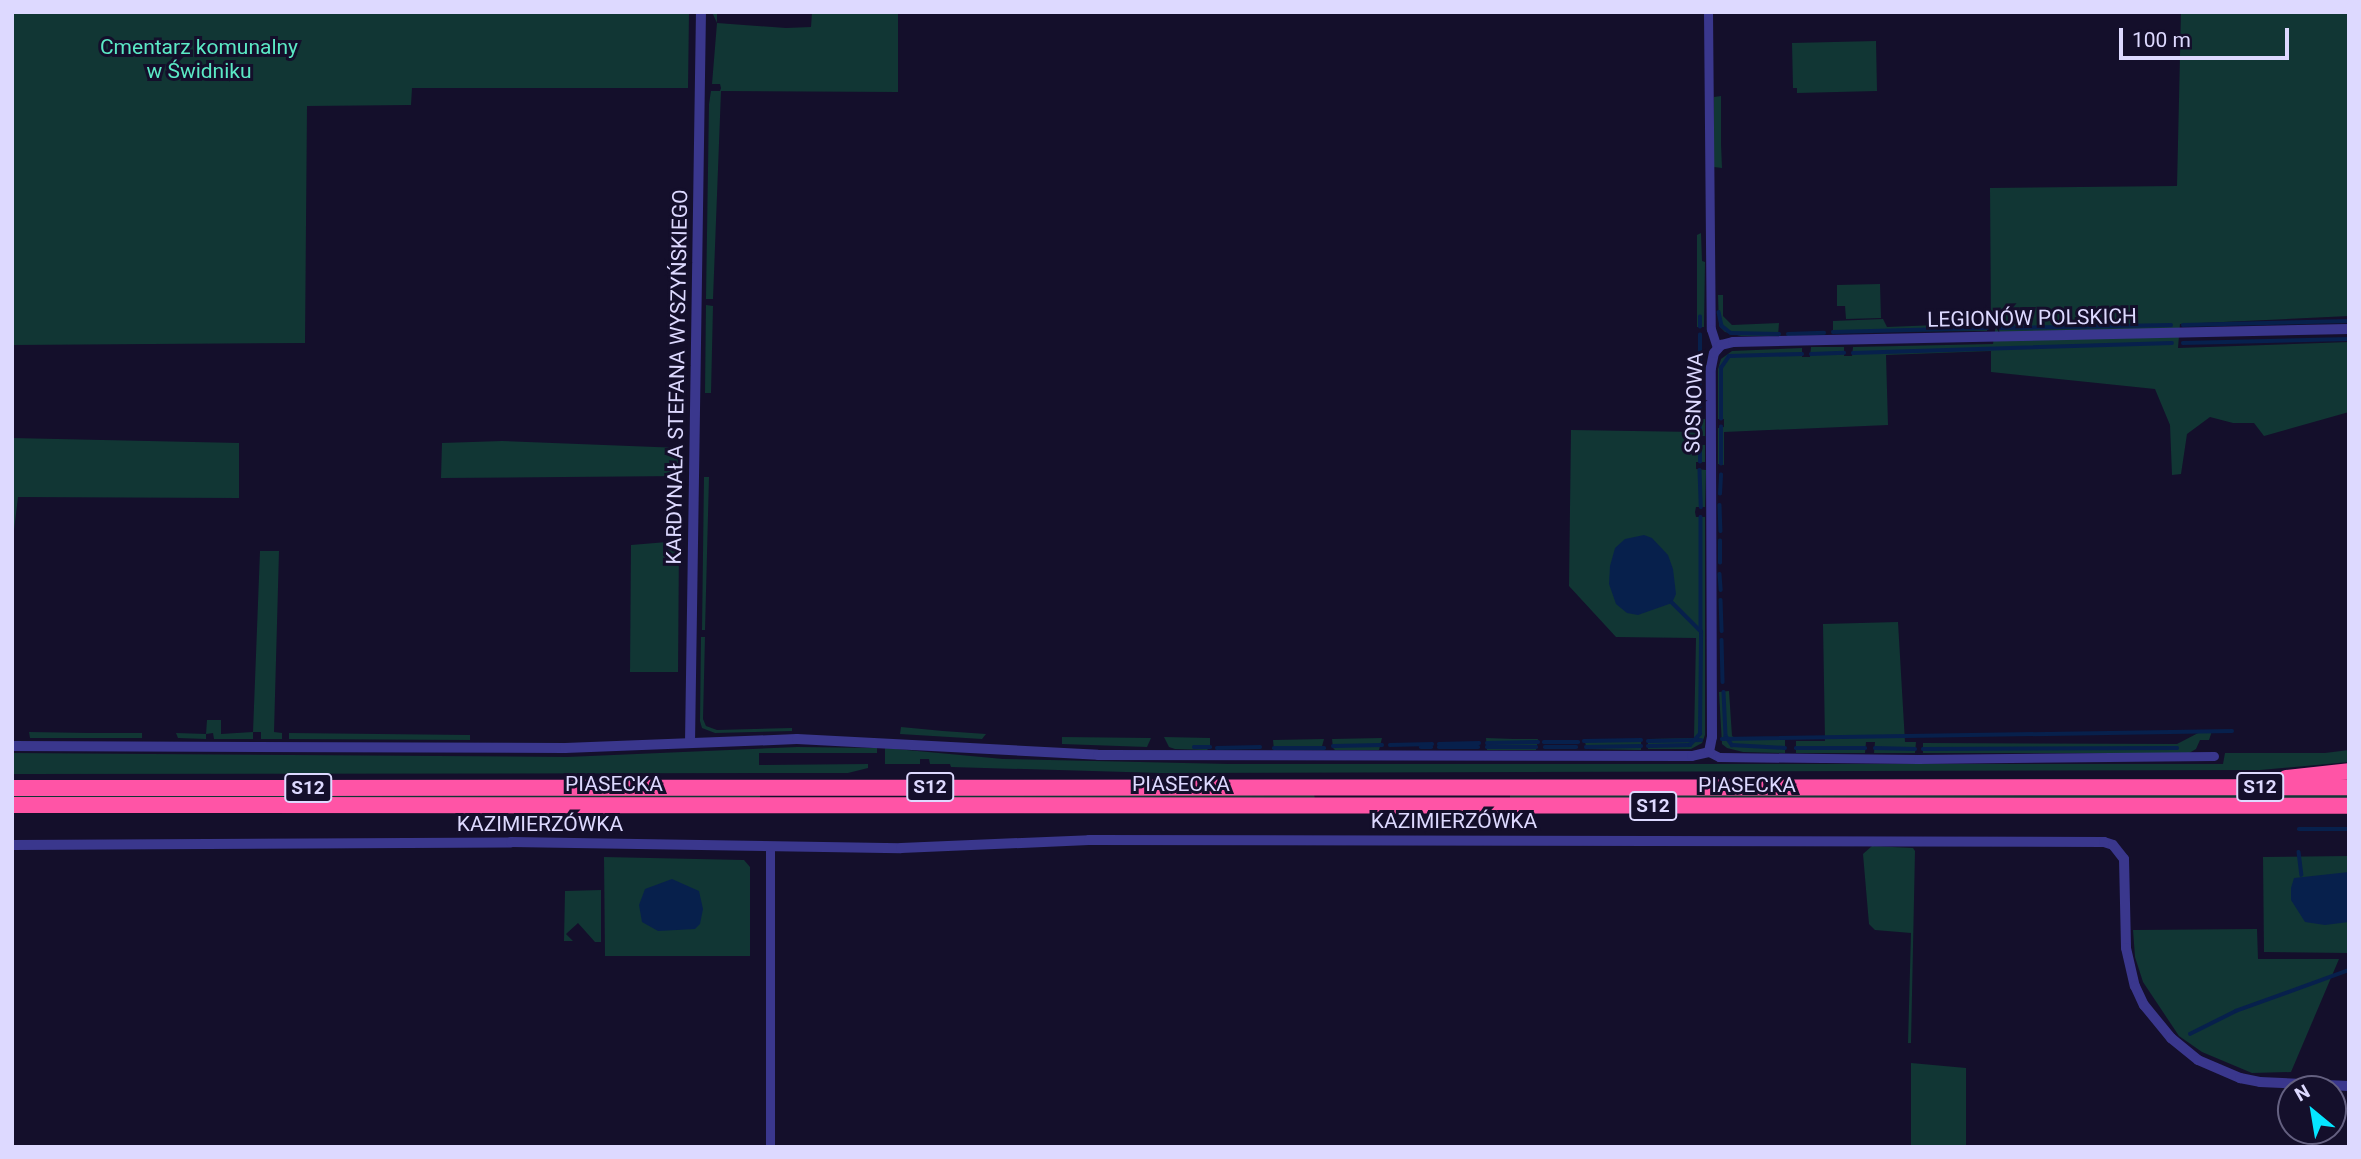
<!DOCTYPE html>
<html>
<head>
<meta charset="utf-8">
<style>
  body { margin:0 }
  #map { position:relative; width:2361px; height:1159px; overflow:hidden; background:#140f2b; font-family:Roboto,sans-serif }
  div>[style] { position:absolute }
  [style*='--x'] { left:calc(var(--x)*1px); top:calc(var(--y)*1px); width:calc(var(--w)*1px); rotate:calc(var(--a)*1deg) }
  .green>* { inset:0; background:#113634 }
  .water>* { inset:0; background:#07204c }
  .stream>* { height:3.5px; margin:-1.75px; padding:0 1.75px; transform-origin:1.75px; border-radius:1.75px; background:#07204c }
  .minor>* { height:9px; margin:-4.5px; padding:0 4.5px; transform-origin:4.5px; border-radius:4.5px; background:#3a378d }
  .tertiary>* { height:10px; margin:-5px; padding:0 5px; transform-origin:5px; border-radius:5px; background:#3a378d }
  .motorway>* { height:16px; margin:-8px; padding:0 8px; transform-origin:8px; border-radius:8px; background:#ff54a6 }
  span { translate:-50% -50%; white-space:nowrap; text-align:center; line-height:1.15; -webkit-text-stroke:6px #140f2b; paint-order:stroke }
  .shield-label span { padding:2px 5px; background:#140f2b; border:2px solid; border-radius:5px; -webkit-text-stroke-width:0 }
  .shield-label { font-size:19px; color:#ddd9ff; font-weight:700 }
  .park-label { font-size:21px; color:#5be9c5 }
  .street-label { font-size:21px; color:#ddd9ff }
  .frame { position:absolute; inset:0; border:14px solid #ddd9ff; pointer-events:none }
  .north { position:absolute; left:2277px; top:1075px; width:70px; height:70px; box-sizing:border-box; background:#140f2b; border:2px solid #646080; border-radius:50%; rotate:330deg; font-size:19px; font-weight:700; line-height:28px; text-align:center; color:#ddd9ff }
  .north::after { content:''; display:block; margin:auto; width:24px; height:32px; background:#05e6ff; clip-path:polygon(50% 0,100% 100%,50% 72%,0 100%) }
  .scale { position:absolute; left:2119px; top:28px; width:170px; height:32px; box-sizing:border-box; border:4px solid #ddd9ff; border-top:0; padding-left:9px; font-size:21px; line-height:24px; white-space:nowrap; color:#ddd9ff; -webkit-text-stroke:5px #140f2b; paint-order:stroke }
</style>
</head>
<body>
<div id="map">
  <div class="green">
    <div style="clip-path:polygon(60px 12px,689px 12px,688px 88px,412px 88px,411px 105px,307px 106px,305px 343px,12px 345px,12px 14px)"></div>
    <div style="clip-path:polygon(712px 12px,717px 12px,717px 23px,786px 28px,811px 27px,812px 12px,898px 12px,898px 92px,721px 91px,713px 299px,706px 299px,709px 104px,711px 91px,720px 91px,721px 88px,720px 84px,712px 84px,717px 23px)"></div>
    <div style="clip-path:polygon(2181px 12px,2349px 12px,2349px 316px,2180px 324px,2178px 348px,2349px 342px,2349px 412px,2264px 436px,2254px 423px,2233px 423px,2210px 417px,2187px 434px,2181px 474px,2172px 475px,2170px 425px,2155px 389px,1991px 372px,1991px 351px,1886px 355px,1888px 425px,1724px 432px,1724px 465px,1718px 464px,1718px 428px,1724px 427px,1724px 419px,1718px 419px,1718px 369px,1721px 359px,1732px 351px,1802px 348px,1802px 357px,1810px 357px,1811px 347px,1844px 347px,1844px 356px,1852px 356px,1853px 347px,1993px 344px,1996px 324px,1991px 323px,1990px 188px,2177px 186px)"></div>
    <div style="clip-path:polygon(1876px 41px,1877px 91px,1797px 93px,1797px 88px,1793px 88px,1792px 43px)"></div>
    <div style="clip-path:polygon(1721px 96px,1721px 144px,1722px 168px,1714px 167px,1714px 97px)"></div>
    <div style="clip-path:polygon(1701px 233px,1702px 261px,1705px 262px,1704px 327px,1697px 327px,1697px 235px)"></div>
    <div style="clip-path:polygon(1880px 284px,1881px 318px,1846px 319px,1845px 306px,1837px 306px,1837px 285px)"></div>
    <div style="clip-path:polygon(1718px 295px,1723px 295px,1723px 316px,1732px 325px,1779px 323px,1778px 336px,1741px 336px,1725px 332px,1719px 326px)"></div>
    <div style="clip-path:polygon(706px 305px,713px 306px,711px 393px,705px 393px)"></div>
    <div style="clip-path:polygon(1883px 319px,1887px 327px,1987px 323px,1987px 331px,1833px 332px,1833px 321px)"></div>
    <div style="clip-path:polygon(1696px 419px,1705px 419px,1705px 436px,1697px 436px,1696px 445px,1705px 445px,1705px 462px,1696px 462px,1696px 469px,1706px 470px,1705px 507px,1696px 507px,1695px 512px,1696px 517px,1705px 517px,1705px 735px,1702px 743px,1691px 749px,1648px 749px,1648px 739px,1694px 738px,1696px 638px,1616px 637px,1569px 586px,1571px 430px,1696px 432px)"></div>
    <div style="clip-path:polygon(12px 438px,239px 443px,239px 498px,18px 497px,12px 547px)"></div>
    <div style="clip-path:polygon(502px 441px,681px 448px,681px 476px,441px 478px,442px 443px)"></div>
    <div style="clip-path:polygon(704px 477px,709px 477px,705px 630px,702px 630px)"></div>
    <div style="clip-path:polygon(679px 541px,678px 672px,630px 672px,631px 545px)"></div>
    <div style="clip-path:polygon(260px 551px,279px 551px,274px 732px,282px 733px,282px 739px,261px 739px,261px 732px,253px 732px,253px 739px,214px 739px,213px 733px,206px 734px,206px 739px,178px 738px,176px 733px,206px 734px,207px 720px,221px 720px,221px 734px,253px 732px)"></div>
    <div style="clip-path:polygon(1898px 622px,1905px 742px,1916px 742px,1915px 753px,1874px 753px,1875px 742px,1866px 742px,1865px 753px,1796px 753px,1796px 741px,1825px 741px,1823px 624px)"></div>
    <div style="clip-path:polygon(701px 637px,705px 637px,703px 719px,706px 726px,717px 730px,792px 728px,792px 731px,715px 733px,702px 728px,700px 721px)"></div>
    <div style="clip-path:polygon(1729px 691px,1732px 736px,1739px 740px,1785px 740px,1785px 753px,1743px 752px,1727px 748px,1722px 744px,1719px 692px)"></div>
    <div style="clip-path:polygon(901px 727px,943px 731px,986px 734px,982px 739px,900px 734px)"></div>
    <div style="clip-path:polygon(2202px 731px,2212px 731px,2209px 740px,2200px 740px,2196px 749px,2189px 753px,1923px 753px,1923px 743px,2177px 744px)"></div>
    <div style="clip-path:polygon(29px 732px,89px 733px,142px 733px,142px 738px,30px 738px)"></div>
    <div style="clip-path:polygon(289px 733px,470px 735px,470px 740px,289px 739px)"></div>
    <div style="clip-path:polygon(1062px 737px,1151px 738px,1147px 747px,1062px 744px)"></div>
    <div style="clip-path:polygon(1164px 737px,1210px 738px,1210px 747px,1207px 750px,1175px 749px,1169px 747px)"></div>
    <div style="clip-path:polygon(1382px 738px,1379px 750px,1335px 750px,1333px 748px,1332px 739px)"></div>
    <div style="clip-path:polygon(1486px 738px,1514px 739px,1538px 739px,1536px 750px,1487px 750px)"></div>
    <div style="clip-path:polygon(1324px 739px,1321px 750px,1274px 750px,1273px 740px)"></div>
    <div style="clip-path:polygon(1584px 739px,1641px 739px,1641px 750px,1587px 749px)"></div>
    <div style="clip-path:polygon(797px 747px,877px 748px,877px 753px,759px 753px,759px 765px,868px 764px,868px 768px,848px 773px,12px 774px,12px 753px,567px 757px)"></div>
    <div style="clip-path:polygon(885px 748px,1003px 759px,1229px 764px,2223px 764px,2225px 753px,2325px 753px,2349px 750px,2349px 762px,2260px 770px,1160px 773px,951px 767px,950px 764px,930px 764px,929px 759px,920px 759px,920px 764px,885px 764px)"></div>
    <div style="clip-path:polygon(12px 794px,760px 795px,760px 799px,12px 798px)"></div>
    <div style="clip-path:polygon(1314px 794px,1315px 799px,912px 799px,912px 795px)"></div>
    <div style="clip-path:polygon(1510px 794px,1739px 794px,2349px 795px,2349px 799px,1510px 799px)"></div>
    <div style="clip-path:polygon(1872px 846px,1913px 848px,1915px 851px,1911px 1043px,1908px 1043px,1911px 933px,1875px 930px,1869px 924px,1863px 854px)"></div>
    <div style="clip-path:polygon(2349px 856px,2349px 953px,2264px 952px,2263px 857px)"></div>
    <div style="clip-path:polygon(604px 857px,744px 860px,750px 867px,750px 956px,605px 956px)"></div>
    <div style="clip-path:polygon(601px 890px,601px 942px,595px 942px,578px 923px,566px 934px,573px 941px,564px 941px,565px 891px)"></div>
    <div style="clip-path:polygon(2257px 929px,2258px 959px,2339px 959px,2291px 1072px,2252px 1073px,2202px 1052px,2179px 1036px,2143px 982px,2135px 957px,2133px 930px)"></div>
    <div style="clip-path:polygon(1911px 1063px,1966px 1068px,1966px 1147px,1911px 1147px)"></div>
  </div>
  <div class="water">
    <div style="clip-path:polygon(1644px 535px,1652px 538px,1668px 555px,1673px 569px,1676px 594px,1672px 603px,1638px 615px,1627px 613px,1616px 604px,1609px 584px,1610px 566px,1615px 548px,1625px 539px)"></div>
    <div style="clip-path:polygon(2349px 872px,2349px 922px,2325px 925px,2305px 922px,2291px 900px,2291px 888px,2294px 878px)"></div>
    <div style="clip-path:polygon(672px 879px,699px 891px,703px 909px,700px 924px,695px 929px,658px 931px,642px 922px,639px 905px,645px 889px)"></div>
  </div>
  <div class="stream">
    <div style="--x:1719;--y:312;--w:14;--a:78"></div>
    <div style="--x:1722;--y:326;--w:11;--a:38"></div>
    <div style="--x:1731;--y:333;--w:48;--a:1.2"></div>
    <div style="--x:2183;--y:325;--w:166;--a:-1.4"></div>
    <div style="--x:1700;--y:327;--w:10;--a:-90"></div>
    <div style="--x:1999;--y:328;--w:172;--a:-1"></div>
    <div style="--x:1833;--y:332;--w:154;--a:-1.5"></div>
    <div style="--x:1788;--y:334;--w:36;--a:-2"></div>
    <div style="--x:2183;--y:343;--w:166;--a:-1.4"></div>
    <div style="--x:1853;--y:353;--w:319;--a:-1.8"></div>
    <div style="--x:1811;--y:354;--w:33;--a:-2"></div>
    <div style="--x:1700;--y:364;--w:29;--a:-90"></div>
    <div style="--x:1700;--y:371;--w:37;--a:90"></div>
    <div style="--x:1721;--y:419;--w:51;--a:-90"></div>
    <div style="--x:1721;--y:368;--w:14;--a:-56"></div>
    <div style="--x:1729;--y:356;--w:73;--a:-1.6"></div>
    <div style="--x:1700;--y:436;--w:17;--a:-90"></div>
    <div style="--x:1700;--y:462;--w:17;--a:-90"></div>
    <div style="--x:1721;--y:464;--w:37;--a:-90"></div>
    <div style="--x:1700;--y:470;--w:37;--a:88"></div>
    <div style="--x:1720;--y:494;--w:19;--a:-87"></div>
    <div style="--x:1720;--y:505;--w:26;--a:88"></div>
    <div style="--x:1701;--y:517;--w:113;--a:90"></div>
    <div style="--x:1720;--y:563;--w:22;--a:-90"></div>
    <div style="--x:1720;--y:574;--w:16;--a:86"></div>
    <div style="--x:1721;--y:600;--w:31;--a:88"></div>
    <div style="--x:1722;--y:640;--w:42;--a:88.6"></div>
    <div style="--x:1724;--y:692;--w:44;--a:87.4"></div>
    <div style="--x:1726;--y:736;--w:11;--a:56"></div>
    <div style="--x:1732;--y:745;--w:53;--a:3.2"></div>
    <div style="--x:1722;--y:739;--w:510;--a:-0.9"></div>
    <div style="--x:1584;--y:741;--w:57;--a:-1"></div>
    <div style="--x:1648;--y:741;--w:53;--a:-1.1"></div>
    <div style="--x:1544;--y:742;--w:34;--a:0"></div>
    <div style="--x:1487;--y:743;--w:51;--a:-1.1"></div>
    <div style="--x:1439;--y:744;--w:40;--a:-1.4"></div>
    <div style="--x:1390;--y:745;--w:42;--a:-1.4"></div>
    <div style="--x:1333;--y:746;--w:49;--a:-1.2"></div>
    <div style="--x:1648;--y:746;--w:42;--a:-1.4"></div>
    <div style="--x:1690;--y:745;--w:15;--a:-48"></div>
    <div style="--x:1700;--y:734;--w:102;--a:-89.4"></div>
    <div style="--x:1701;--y:632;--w:41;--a:-135"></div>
    <div style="--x:1194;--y:747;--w:16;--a:0"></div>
    <div style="--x:1421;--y:747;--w:10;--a:0"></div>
    <div style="--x:1439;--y:747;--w:39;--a:0"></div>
    <div style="--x:1487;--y:747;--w:49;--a:0"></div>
    <div style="--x:1545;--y:747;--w:31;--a:0"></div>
    <div style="--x:1586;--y:747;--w:55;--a:-1"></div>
    <div style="--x:1217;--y:748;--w:43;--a:-1.3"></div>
    <div style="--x:1274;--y:748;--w:50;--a:0"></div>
    <div style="--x:1796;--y:748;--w:69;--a:0"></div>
    <div style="--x:1875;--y:748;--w:40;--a:1.4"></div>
    <div style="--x:1923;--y:749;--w:254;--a:-0.2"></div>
    <div style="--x:2299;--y:829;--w:50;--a:0"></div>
    <div style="--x:2299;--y:852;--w:23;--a:83"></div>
    <div style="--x:2190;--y:1034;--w:51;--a:-26.6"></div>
    <div style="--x:2236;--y:1011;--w:120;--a:-19.9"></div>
  </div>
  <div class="minor">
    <div style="--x:1708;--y:12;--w:317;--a:89.5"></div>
    <div style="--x:1711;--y:329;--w:20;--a:72"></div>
    <div style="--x:1709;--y:752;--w:11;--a:27"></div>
    <div style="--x:1719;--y:757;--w:199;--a:0.6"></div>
    <div style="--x:1918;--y:759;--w:296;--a:-0.6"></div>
    <div style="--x:770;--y:1147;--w:299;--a:-90"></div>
  </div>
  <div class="tertiary">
    <div style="--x:690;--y:743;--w:731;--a:-89.14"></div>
    <div style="--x:12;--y:746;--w:553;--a:0.21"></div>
    <div style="--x:565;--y:748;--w:232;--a:-2.2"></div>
    <div style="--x:797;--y:739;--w:301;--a:3"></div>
    <div style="--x:1098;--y:755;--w:594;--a:0.1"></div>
    <div style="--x:1692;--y:756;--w:17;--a:-13"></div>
    <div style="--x:1709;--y:752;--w:15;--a:-79"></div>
    <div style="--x:1712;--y:737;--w:369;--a:-90.2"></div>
    <div style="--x:1711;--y:368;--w:15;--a:-79"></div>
    <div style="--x:1714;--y:353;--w:11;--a:-49"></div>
    <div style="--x:1721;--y:345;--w:12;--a:-14"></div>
    <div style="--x:1733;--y:342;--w:616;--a:-1.21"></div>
    <div style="--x:12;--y:845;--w:499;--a:-0.3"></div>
    <div style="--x:511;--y:842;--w:390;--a:0.9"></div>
    <div style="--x:901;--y:848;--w:188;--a:-2.4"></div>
    <div style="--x:1089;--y:840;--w:1015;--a:0.11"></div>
    <div style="--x:2104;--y:842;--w:9;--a:18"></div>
    <div style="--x:2113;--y:845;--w:18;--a:52"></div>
    <div style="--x:2124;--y:859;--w:89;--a:88.7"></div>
    <div style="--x:2126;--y:948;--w:39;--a:77"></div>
    <div style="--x:2135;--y:986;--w:21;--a:65"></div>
    <div style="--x:2144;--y:1005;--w:43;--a:50.7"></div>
    <div style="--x:2171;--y:1038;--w:35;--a:39"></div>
    <div style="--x:2198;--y:1060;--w:46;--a:23.2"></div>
    <div style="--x:2240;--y:1078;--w:20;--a:11"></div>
    <div style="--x:2260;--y:1082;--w:89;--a:2.6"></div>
  </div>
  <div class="motorway">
    <div style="--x:2286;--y:778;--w:63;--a:-6.3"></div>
    <div style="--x:12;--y:788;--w:2337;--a:-0.02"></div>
    <div style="--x:12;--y:805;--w:2337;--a:0.02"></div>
  </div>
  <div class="shield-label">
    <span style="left:930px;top:787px">S12</span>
    <span style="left:2260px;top:787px">S12</span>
    <span style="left:308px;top:788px">S12</span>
    <span style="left:1653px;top:806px">S12</span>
  </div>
  <div class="park-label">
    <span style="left:199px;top:59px">Cmentarz komunalny<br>w Świdniku</span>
  </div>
  <div class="street-label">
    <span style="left:2032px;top:318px;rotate:-1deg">LEGIONÓW POLSKICH</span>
    <span style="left:677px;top:377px;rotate:-89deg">KARDYNAŁA STEFANA WYSZYŃSKIEGO</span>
    <span style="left:1694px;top:403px;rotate:-88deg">SOSNOWA</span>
    <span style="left:614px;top:784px">PIASECKA</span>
    <span style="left:1181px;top:784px">PIASECKA</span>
    <span style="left:1747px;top:785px">PIASECKA</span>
    <span style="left:1454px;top:821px">KAZIMIERZÓWKA</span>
    <span style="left:540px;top:824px">KAZIMIERZÓWKA</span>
  </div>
  <div class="frame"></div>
  <div class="north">N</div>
  <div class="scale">100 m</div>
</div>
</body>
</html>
